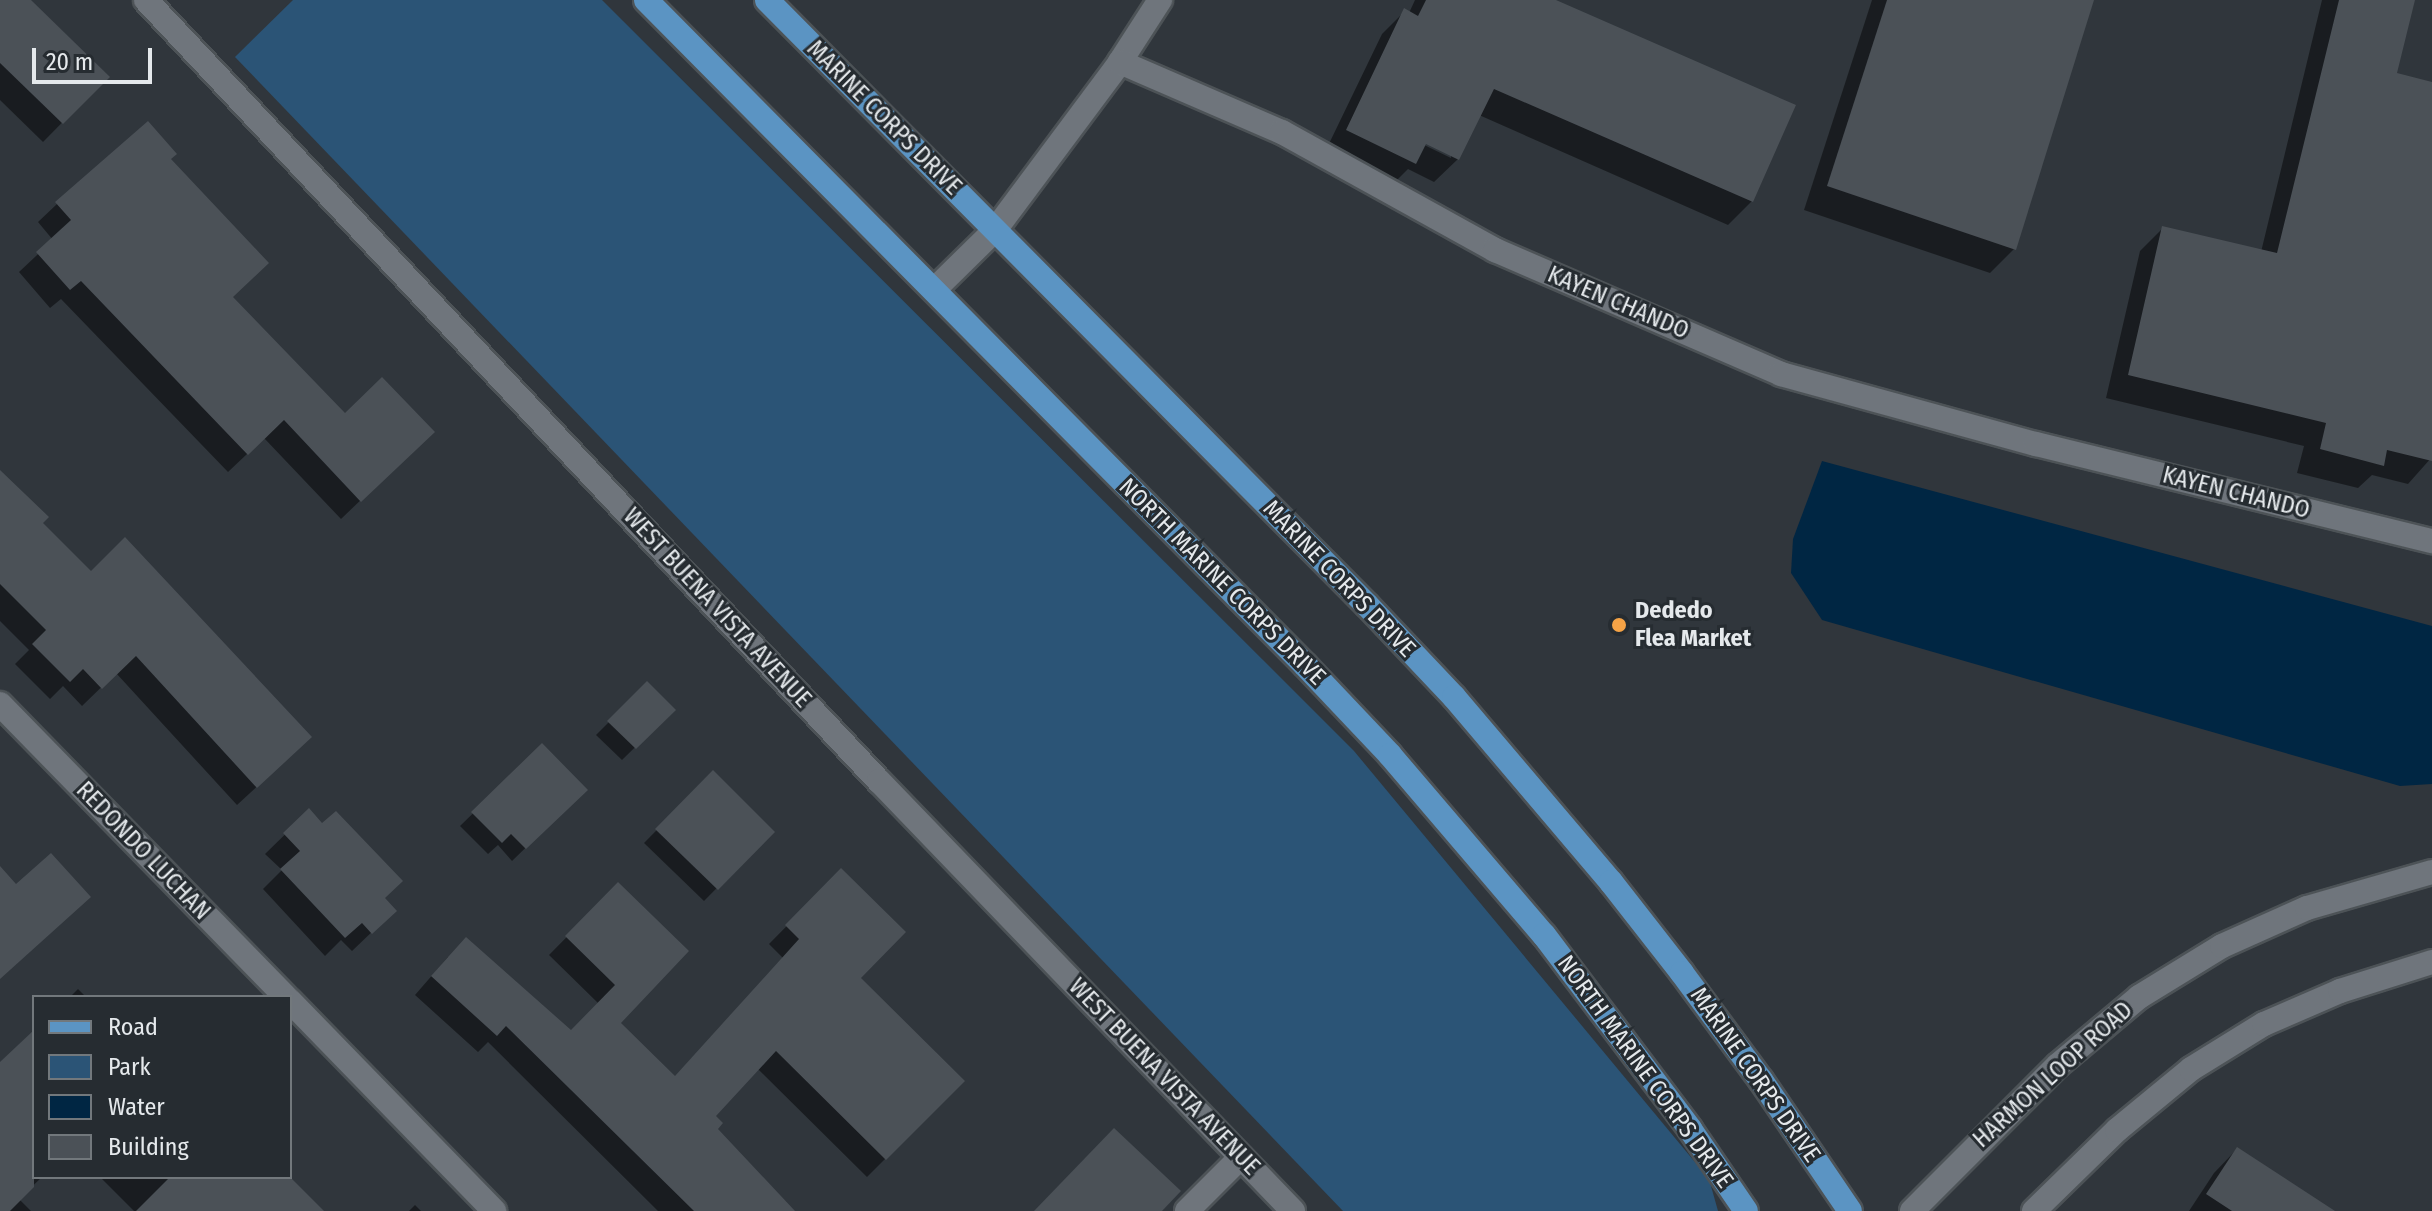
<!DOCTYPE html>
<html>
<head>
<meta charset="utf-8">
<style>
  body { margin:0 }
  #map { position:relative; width:2432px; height:1211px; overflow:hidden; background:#30363c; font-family:"Fira Sans Condensed",sans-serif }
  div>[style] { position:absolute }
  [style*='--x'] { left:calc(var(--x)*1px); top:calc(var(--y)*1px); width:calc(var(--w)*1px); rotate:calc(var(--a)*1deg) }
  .green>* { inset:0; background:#2b5476 }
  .water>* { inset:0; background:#002643 }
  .shadow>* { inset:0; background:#0007 }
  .building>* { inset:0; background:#4b5157 }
  .roads { filter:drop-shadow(2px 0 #4d5357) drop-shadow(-2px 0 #4d5357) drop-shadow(0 2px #4d5357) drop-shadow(0 -2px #4d5357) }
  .street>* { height:24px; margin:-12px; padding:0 12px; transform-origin:12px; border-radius:12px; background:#6f757c }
  .secondary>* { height:24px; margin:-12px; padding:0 12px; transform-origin:12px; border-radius:12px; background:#6f757c }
  .primary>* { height:24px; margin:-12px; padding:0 12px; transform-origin:12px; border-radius:12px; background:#5b94c3 }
  .dots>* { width:22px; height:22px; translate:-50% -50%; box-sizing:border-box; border:4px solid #262c31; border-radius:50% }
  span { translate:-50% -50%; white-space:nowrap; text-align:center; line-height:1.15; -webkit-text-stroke:6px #262c31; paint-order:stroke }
  .street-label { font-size:24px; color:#e5e9ec }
  .poi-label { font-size:24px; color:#e5e9ec; font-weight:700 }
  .left { translate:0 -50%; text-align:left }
  .legend { position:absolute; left:32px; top:995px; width:260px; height:184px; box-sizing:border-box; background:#262c31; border:2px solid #72787c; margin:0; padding:10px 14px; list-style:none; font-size:24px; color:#e5e9ec }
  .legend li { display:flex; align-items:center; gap:16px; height:40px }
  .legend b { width:40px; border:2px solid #72787c }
  .scale { position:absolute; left:32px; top:48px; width:120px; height:36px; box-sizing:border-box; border:4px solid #e5e9ec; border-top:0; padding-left:10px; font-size:24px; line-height:28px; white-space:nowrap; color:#e5e9ec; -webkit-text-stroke:6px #262c31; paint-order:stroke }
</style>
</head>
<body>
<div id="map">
  <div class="green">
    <div style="clip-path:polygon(293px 0,602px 0,1354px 751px,1709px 1179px,1718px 1211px,1343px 1211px,235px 57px)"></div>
  </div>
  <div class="water">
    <div style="clip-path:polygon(1822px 461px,2432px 626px,2432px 784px,2400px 786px,1822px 620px,1791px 573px,1793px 539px)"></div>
  </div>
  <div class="shadow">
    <div style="clip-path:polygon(0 0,28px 0,107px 77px,43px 142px,0 100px)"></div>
    <div style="clip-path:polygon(evenodd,1415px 0,1551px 0,1752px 201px,1728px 225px,1479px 115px,1458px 159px,1434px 182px,1408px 169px,1391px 186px,1324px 154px,1382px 34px,1405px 11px,1409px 13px,1415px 0,1418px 138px,1451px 154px,1451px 158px,1416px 141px,1418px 138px)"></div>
    <div style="clip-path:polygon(1872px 0,2092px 0,2014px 249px,1990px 273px,1804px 210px)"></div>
    <div style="clip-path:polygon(2322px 0,2413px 0,2395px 75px,2432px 84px,2432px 457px,2408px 484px,2372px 475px,2358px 488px,2297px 473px,2304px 446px,2106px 398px,2140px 251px,2163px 228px,2261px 252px)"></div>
    <div style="clip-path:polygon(169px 159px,231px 298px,345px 416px,413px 450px,341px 519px,264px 438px,228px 472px,61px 299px,50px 308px,19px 272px,53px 240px,38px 222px,57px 204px)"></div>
    <div style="clip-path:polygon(0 473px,40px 523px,91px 574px,290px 756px,237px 805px,116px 673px,82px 706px,63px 686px,50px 699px,15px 664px,29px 650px,0 621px)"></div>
    <div style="clip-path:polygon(647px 684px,673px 710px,622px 760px,596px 735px)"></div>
    <div style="clip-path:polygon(542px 746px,585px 790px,512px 861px,498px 845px,488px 854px,460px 826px)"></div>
    <div style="clip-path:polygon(713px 773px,772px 832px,704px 901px,644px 843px)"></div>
    <div style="clip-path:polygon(309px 811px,383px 899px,375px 929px,352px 951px,341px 940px,325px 956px,263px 889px,282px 870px,265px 854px)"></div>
    <div style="clip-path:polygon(841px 871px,858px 978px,963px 1081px,867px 1177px,757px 1068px,713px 1116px,715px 1129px,792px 1211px,658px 1211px,488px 1042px,478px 1052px,415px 995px,448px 957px,571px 1032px,599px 1004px,549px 955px,618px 885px,618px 1023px,674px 1078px,783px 958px,769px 944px)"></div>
    <div style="clip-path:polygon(78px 989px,86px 997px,70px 997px)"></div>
    <div style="clip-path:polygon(0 1084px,34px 1117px,34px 1177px,42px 1177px,19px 1199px,31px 1211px,0 1211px)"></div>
    <div style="clip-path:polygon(2237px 1149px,2332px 1211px,2189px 1211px,2214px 1173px)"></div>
    <div style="clip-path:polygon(100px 1177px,287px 1177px,321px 1211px,134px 1211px)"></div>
    <div style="clip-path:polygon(415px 1205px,421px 1211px,409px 1211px)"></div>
  </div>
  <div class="building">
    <div style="clip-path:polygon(0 0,31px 0,110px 77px,63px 124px,0 63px)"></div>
    <div style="clip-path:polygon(1426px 0,1556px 0,1796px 105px,1753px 202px,1494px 89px,1459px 160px,1426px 144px,1416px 164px,1346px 130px,1404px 8px,1418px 16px)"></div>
    <div style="clip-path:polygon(1887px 0,2094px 0,2016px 250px,1827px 186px)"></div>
    <div style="clip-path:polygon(2339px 0,2415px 0,2397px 73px,2432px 82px,2432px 461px,2387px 450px,2384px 466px,2320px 449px,2326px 423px,2128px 375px,2162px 226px,2277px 253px)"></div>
    <div style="clip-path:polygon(148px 121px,177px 154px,171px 159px,269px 263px,233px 297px,345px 413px,382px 377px,435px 432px,361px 502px,284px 420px,248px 455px,81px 281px,70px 290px,36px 252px,71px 220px,55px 202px)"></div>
    <div style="clip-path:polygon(0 470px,49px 517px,43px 523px,91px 571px,125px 537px,312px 737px,257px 788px,136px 656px,102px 689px,83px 669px,70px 682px,32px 644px,46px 630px,0 584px)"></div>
    <div style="clip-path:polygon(647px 681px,676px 710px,636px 749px,607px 721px)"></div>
    <div style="clip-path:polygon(542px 743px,588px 790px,526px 849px,511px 834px,502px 843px,471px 812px)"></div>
    <div style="clip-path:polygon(713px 770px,775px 832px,718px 890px,655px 829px)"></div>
    <div style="clip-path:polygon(309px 808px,322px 823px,336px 811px,403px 881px,385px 898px,397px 911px,372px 934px,362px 923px,345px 938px,280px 869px,300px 851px,283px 833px)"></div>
    <div style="clip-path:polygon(51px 853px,91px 897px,0 979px,0 866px,16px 884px)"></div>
    <div style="clip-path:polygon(841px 868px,906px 932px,861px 978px,965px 1081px,886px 1160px,776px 1051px,716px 1116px,723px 1123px,718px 1129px,795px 1211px,694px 1211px,506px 1026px,497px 1036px,431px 976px,466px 937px,571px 1030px,615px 985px,565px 936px,618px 882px,689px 951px,621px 1023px,675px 1076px,799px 939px,785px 925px)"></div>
    <div style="clip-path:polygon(34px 1030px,34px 1187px,10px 1211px,0 1211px,0 1062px)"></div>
    <div style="clip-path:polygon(1114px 1128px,1181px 1191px,1162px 1211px,1034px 1211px)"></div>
    <div style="clip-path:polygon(2237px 1147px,2335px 1211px,2232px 1211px,2206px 1194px)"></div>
    <div style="clip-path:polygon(170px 1177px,290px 1177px,324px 1211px,136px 1211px)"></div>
  </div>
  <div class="roads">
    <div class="street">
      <div style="--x:146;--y:0;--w:1071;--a:46.82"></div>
      <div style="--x:879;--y:781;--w:597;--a:46.09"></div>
      <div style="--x:1120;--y:62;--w:74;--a:-57.2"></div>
      <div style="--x:934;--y:290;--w:86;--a:-44.5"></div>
      <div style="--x:995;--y:230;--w:209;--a:-53.3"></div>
      <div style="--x:1120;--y:62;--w:176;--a:23.4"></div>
      <div style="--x:1282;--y:132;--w:244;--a:29"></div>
      <div style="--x:1495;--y:250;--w:312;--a:23.4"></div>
      <div style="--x:1781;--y:374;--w:264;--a:15.4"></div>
      <div style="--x:2036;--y:444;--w:408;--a:13.8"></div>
      <div style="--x:0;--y:704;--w:409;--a:45.7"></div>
      <div style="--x:290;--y:1001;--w:293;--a:45.8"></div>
      <div style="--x:1187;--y:1211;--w:76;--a:-45"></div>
    </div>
    <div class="secondary">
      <div style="--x:1912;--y:1211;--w:206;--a:-45"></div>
      <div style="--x:2058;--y:1065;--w:106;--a:-40"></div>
      <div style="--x:2139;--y:997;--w:97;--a:-31.6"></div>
      <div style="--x:2222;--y:946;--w:93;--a:-24.1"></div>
      <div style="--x:2307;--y:908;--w:130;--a:-16.1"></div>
      <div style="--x:2034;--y:1211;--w:116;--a:-44.3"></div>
      <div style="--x:2117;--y:1130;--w:96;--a:-39.5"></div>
      <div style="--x:2191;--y:1069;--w:86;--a:-31.7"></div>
      <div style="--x:2264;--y:1024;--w:83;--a:-23.5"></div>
      <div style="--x:2340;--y:991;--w:96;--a:-17.5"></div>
    </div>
    <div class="primary">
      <div style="--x:646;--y:0;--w:936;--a:45.26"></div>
      <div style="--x:1305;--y:665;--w:124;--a:46.6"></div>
      <div style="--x:1390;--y:755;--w:237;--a:49.5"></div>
      <div style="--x:1544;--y:935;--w:243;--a:53"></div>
      <div style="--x:1690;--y:1129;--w:99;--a:55.7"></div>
      <div style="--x:767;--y:0;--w:852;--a:45.24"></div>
      <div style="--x:1367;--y:605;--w:127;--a:46.6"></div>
      <div style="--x:1454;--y:697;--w:243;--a:49.7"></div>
      <div style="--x:1611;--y:882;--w:115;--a:52"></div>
      <div style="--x:1682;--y:973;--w:133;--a:53.6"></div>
      <div style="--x:1761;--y:1080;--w:158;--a:55.8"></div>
    </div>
  </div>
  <div class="dots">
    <div style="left:1619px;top:625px;background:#f5a346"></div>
  </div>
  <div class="street-label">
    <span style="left:884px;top:118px;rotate:45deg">MARINE CORPS DRIVE</span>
    <span style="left:1618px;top:303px;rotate:23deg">KAYEN CHANDO</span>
    <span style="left:2236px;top:493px;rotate:14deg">KAYEN CHANDO</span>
    <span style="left:1339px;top:579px;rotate:46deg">MARINE CORPS DRIVE</span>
    <span style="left:1222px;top:582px;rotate:45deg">NORTH MARINE CORPS DRIVE</span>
    <span style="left:717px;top:608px;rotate:47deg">WEST BUENA VISTA AVENUE</span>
    <span style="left:143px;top:851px;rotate:46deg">REDONDO LUCHAN</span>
    <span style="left:1645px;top:1072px;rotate:54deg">NORTH MARINE CORPS DRIVE</span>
    <span style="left:1755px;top:1075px;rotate:55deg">MARINE CORPS DRIVE</span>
    <span style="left:2053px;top:1075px;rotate:-42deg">HARMON LOOP ROAD</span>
    <span style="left:1164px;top:1077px;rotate:46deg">WEST BUENA VISTA AVENUE</span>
  </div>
  <div class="poi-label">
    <span class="left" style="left:1635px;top:625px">Dededo<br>Flea Market</span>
  </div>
  <ul class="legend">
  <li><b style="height:10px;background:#5b94c3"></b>Road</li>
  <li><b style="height:22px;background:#2b5476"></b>Park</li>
  <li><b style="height:22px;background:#002643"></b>Water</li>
  <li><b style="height:22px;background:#4b5157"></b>Building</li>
  </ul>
  <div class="scale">20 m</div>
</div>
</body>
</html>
